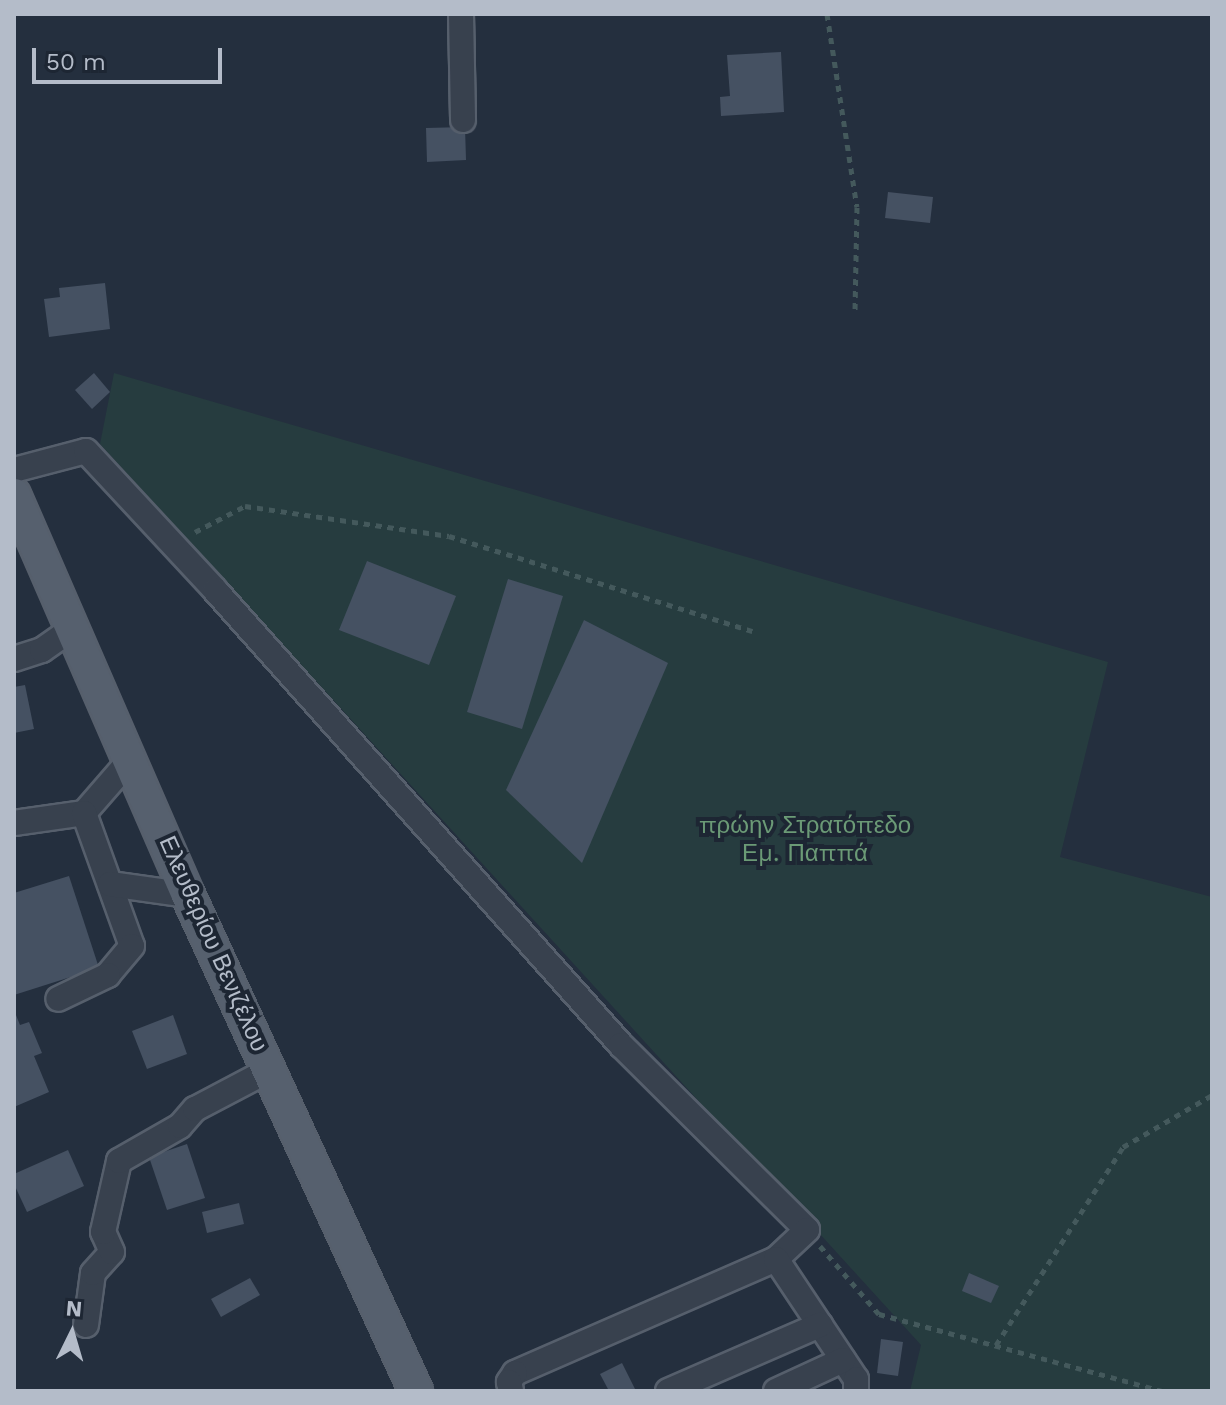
<!DOCTYPE html>
<html>
<head>
<meta charset="utf-8">
<style>
  body { margin:0 }
  #map { position:relative; width:1226px; height:1405px; overflow:hidden; background:#242f3e; font-family:"Work Sans",sans-serif }
  div>[style] { position:absolute }
  [style*='--x'] { left:calc(var(--x)*1px); top:calc(var(--y)*1px); width:calc(var(--w)*1px); rotate:calc(var(--a)*1deg) }
  .green>* { inset:0; background:#263c3f }
  .building>* { inset:0; background:#455162 }
  .path>* { height:5px; margin-top:-2.5px; transform-origin:0; background:repeating-linear-gradient(90deg,#44595c 0 6px,transparent 0 12px) }
  .roads { filter:drop-shadow(2px 0 #565f6c) drop-shadow(-2px 0 #565f6c) drop-shadow(0 2px #565f6c) drop-shadow(0 -2px #565f6c) }
  .minor>* { height:24px; margin:-12px; padding:0 12px; transform-origin:12px; border-radius:12px; background:#38414e }
  .major>* { height:32px; margin:-16px; padding:0 16px; transform-origin:16px; border-radius:16px; background:#56606e }
  span { translate:-50% -50%; white-space:nowrap; text-align:center; line-height:1.15; -webkit-text-stroke:8px #1d2633; paint-order:stroke }
  .park-label { font-size:24px; color:#6b9a76 }
  .street-label { font-size:24px; color:#b4bcc9 }
  .frame { position:absolute; inset:0; border:16px solid #b4bcc9; pointer-events:none }
  .north { position:absolute; left:32px; top:1293px; width:80px; height:80px; -webkit-text-stroke:6px #1d2633; paint-order:stroke; rotate:5deg; font-size:22px; font-weight:700; line-height:32px; text-align:center; color:#b4bcc9 }
  .north::after { content:''; display:block; margin:auto; width:28px; height:36px; background:#b4bcc9; clip-path:polygon(50% 0,100% 100%,50% 72%,0 100%) }
  .scale { position:absolute; left:32px; top:48px; width:190px; height:36px; box-sizing:border-box; border:4px solid #b4bcc9; border-top:0; padding-left:10px; font-size:24px; line-height:28px; white-space:nowrap; color:#b4bcc9; -webkit-text-stroke:6px #1d2633; paint-order:stroke }
</style>
</head>
<body>
<div id="map">
  <div class="green">
    <div style="clip-path:polygon(114px 373px,1108px 662px,1060px 857px,1212px 897px,1212px 1391px,910px 1391px,921px 1345px,100px 444px)"></div>
  </div>
  <div class="building">
    <div style="clip-path:polygon(781px 52px,784px 112px,721px 116px,720px 97px,730px 96px,727px 55px)"></div>
    <div style="clip-path:polygon(465px 127px,466px 160px,427px 162px,426px 128px)"></div>
    <div style="clip-path:polygon(888px 192px,933px 197px,930px 223px,885px 218px)"></div>
    <div style="clip-path:polygon(105px 283px,110px 329px,49px 337px,44px 299px,60px 297px,59px 288px)"></div>
    <div style="clip-path:polygon(94px 373px,110px 392px,92px 409px,75px 390px)"></div>
    <div style="clip-path:polygon(367px 561px,456px 596px,429px 665px,339px 630px)"></div>
    <div style="clip-path:polygon(508px 579px,563px 596px,522px 729px,467px 712px)"></div>
    <div style="clip-path:polygon(584px 620px,668px 663px,582px 863px,506px 790px)"></div>
    <div style="clip-path:polygon(25px 685px,34px 729px,14px 733px,14px 687px)"></div>
    <div style="clip-path:polygon(69px 876px,99px 968px,14px 995px,14px 893px)"></div>
    <div style="clip-path:polygon(14px 1010px,20px 1025px,29px 1022px,42px 1053px,34px 1056px,49px 1092px,14px 1107px)"></div>
    <div style="clip-path:polygon(173px 1015px,187px 1054px,147px 1069px,132px 1031px)"></div>
    <div style="clip-path:polygon(187px 1144px,205px 1198px,167px 1210px,149px 1157px)"></div>
    <div style="clip-path:polygon(68px 1150px,84px 1186px,27px 1212px,14px 1184px,14px 1174px)"></div>
    <div style="clip-path:polygon(239px 1203px,244px 1224px,207px 1233px,202px 1212px)"></div>
    <div style="clip-path:polygon(969px 1273px,999px 1286px,991px 1303px,962px 1291px)"></div>
    <div style="clip-path:polygon(250px 1278px,260px 1295px,221px 1317px,211px 1299px)"></div>
    <div style="clip-path:polygon(881px 1339px,903px 1342px,898px 1376px,877px 1373px)"></div>
    <div style="clip-path:polygon(622px 1363px,636px 1391px,609px 1391px,600px 1374px)"></div>
  </div>
  <div class="path">
    <div style="--x:827;--y:14;--w:195;--a:81.2"></div>
    <div style="--x:857;--y:207;--w:107;--a:91.1"></div>
    <div style="--x:195;--y:532;--w:56;--a:-27.5"></div>
    <div style="--x:245;--y:506;--w:206;--a:8.4"></div>
    <div style="--x:449;--y:536;--w:318;--a:17.4"></div>
    <div style="--x:820;--y:1246;--w:90;--a:49.1"></div>
    <div style="--x:879;--y:1314;--w:293;--a:15.2"></div>
    <div style="--x:996;--y:1345;--w:235;--a:-57.3"></div>
    <div style="--x:1123;--y:1147;--w:103;--a:-30.3"></div>
  </div>
  <div class="roads">
    <div class="minor">
      <div style="--x:461;--y:14;--w:106;--a:88.9"></div>
      <div style="--x:14;--y:470;--w:74;--a:-14.8"></div>
      <div style="--x:86;--y:451;--w:190;--a:47.1"></div>
      <div style="--x:215;--y:590;--w:610;--a:48.26"></div>
      <div style="--x:621;--y:1045;--w:262;--a:44.8"></div>
      <div style="--x:807;--y:1230;--w:42;--a:136.9"></div>
      <div style="--x:776;--y:1259;--w:285;--a:156.4"></div>
      <div style="--x:515;--y:1373;--w:11;--a:124"></div>
      <div style="--x:509;--y:1382;--w:9;--a:77"></div>
      <div style="--x:14;--y:659;--w:29;--a:-18"></div>
      <div style="--x:42;--y:650;--w:37;--a:-35"></div>
      <div style="--x:84;--y:813;--w:72;--a:-49"></div>
      <div style="--x:14;--y:823;--w:71;--a:-8.1"></div>
      <div style="--x:84;--y:813;--w:141;--a:70.2"></div>
      <div style="--x:132;--y:946;--w:38;--a:130"></div>
      <div style="--x:108;--y:975;--w:55;--a:154.4"></div>
      <div style="--x:110;--y:884;--w:79;--a:8"></div>
      <div style="--x:776;--y:1259;--w:144;--a:56.3"></div>
      <div style="--x:856;--y:1379;--w:12;--a:90"></div>
      <div style="--x:86;--y:1325;--w:52;--a:-82.3"></div>
      <div style="--x:93;--y:1273;--w:28;--a:-48"></div>
      <div style="--x:112;--y:1252;--w:22;--a:-114"></div>
      <div style="--x:103;--y:1232;--w:73;--a:-77.3"></div>
      <div style="--x:119;--y:1161;--w:70;--a:-29.8"></div>
      <div style="--x:180;--y:1126;--w:23;--a:-49"></div>
      <div style="--x:195;--y:1109;--w:84;--a:-27.8"></div>
      <div style="--x:668;--y:1391;--w:166;--a:-23.5"></div>
      <div style="--x:776;--y:1391;--w:74;--a:-24.8"></div>
    </div>
    <div class="major">
      <div style="--x:14;--y:495;--w:436;--a:66.5"></div>
      <div style="--x:188;--y:895;--w:546;--a:65.31"></div>
    </div>
  </div>
  <div class="park-label">
    <span style="left:805px;top:840px">πρώην Στρατόπεδο<br>Εμ. Παππά</span>
  </div>
  <div class="street-label">
    <span style="left:213px;top:944px;rotate:66deg">Ελευθερίου Βενιζέλου</span>
  </div>
  <div class="frame"></div>
  <div class="north">N</div>
  <div class="scale">50 m</div>
</div>
</body>
</html>
